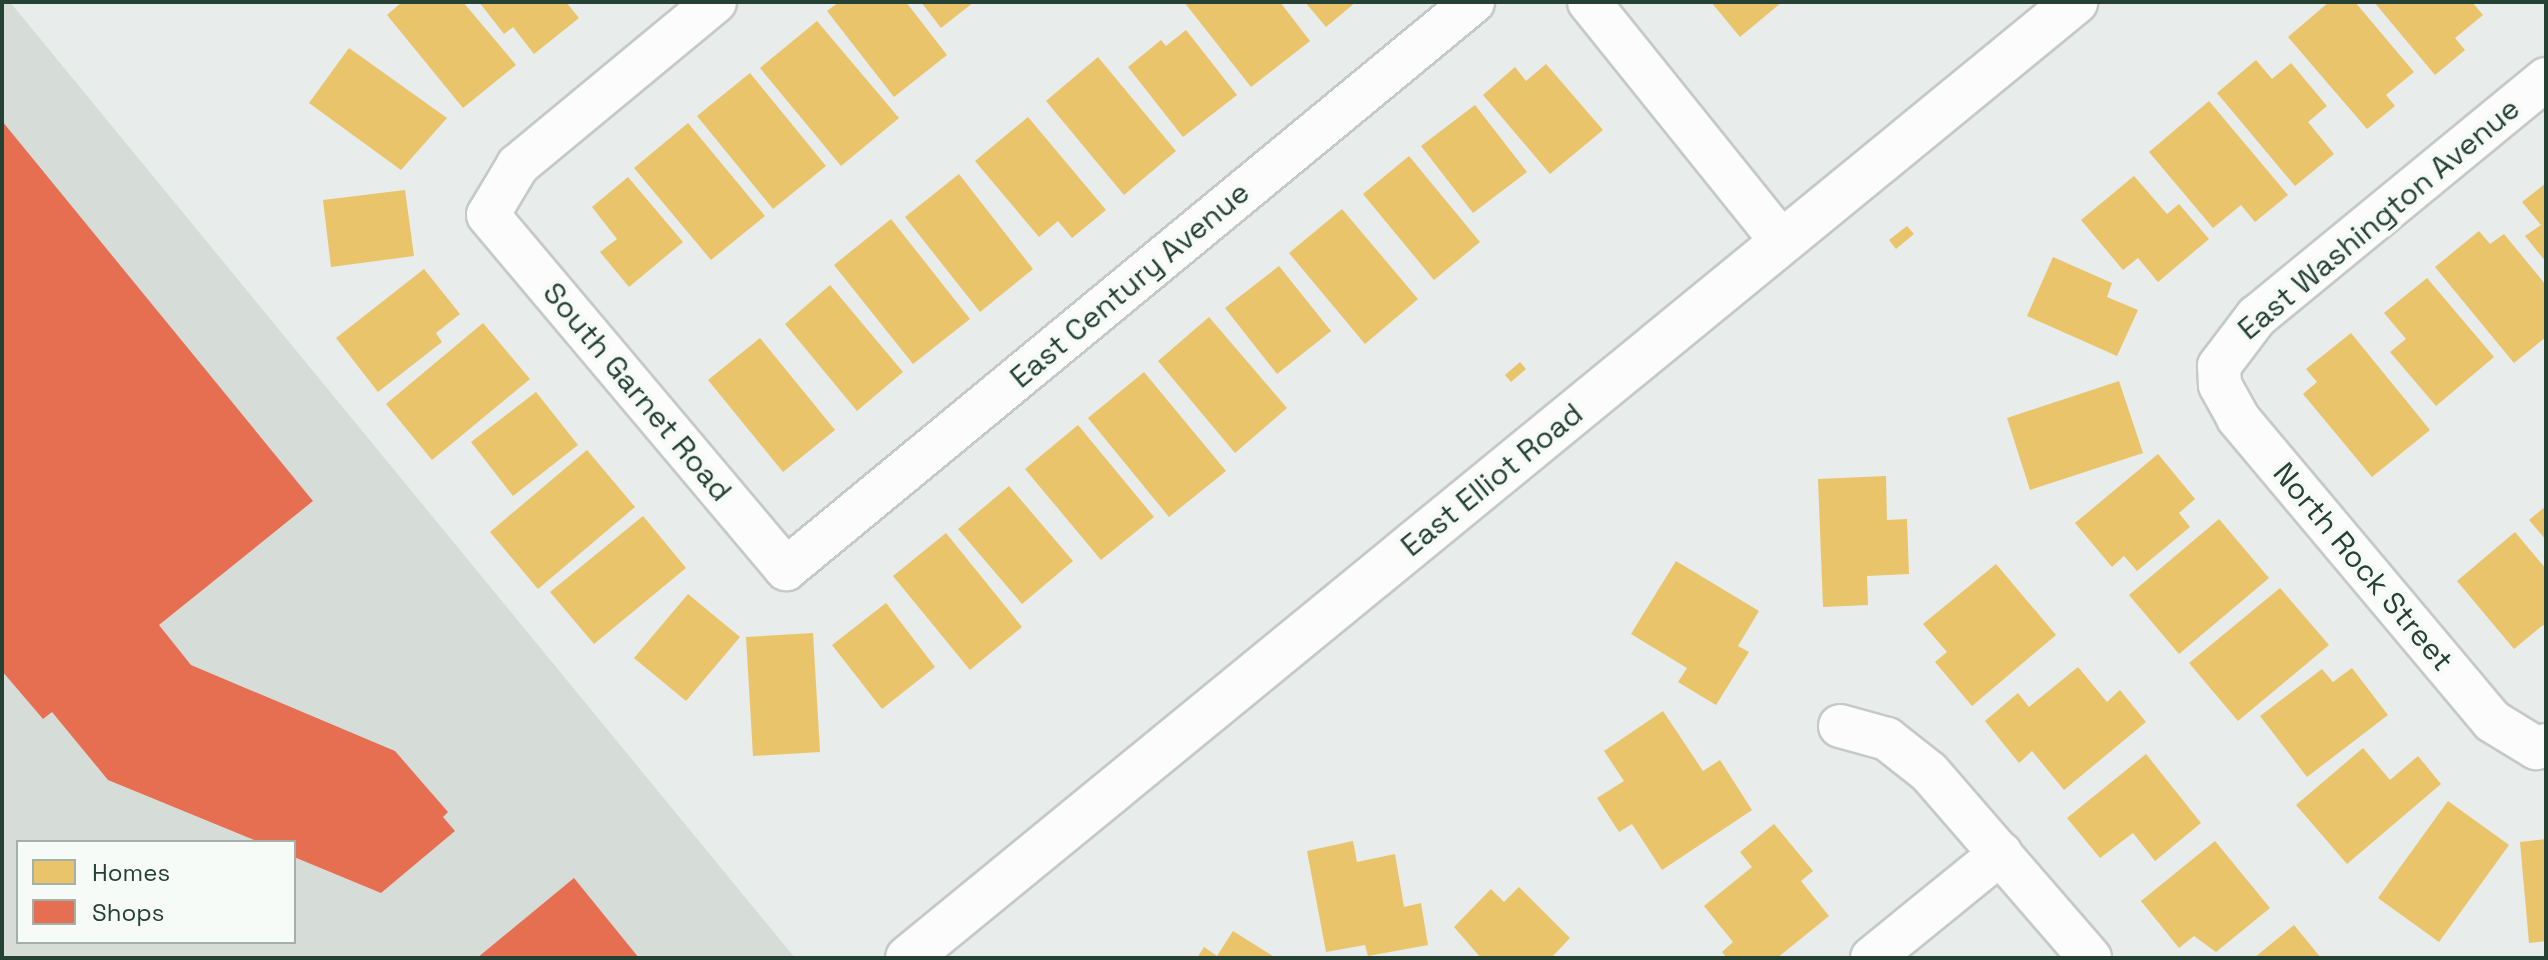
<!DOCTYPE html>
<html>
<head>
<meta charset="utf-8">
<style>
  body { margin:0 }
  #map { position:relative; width:2548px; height:960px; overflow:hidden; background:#e8ecea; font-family:"Space Grotesk",sans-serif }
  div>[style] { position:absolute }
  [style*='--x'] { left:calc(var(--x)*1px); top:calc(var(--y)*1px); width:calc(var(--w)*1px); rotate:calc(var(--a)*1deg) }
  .built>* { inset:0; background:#d6ddd9 }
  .homes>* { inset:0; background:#e9c46a }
  .shops>* { inset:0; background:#e76f51 }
  .roads { filter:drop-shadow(2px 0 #c5c9c7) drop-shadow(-2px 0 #c5c9c7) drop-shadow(0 2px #c5c9c7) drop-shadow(0 -2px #c5c9c7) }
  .street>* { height:42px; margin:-21px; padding:0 21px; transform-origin:21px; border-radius:21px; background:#fcfcfc }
  .secondary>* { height:44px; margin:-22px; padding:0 22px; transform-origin:22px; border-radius:22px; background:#fcfcfc }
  span { translate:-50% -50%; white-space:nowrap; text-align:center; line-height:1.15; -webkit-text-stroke:8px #f7fbf8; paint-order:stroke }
  .street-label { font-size:30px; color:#254134 }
  .frame { position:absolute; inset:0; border:4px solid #254134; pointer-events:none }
  .legend { position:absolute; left:16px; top:840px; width:280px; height:104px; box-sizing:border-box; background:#f7fbf8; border:2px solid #a3b1aa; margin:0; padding:10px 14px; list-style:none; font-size:24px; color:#254134 }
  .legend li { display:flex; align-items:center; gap:16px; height:40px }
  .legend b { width:40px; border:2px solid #a3b1aa }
</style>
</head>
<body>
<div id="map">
  <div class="built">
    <div style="clip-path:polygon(evenodd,2px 2px,10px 2px,795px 958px,2px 958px,2px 2px,18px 842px,294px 842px,294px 942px,18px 942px,18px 842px)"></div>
  </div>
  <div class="homes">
    <div style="clip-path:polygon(402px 2px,463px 2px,516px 65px,463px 108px,387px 15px)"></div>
    <div style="clip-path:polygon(479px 2px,566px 2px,579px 18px,534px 54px,513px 27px,504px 34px)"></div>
    <div style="clip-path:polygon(839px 2px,906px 2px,947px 55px,894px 97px,827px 11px)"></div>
    <div style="clip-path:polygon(921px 2px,974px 2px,941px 28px)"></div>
    <div style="clip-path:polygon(1184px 2px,1280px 2px,1310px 41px,1251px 87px)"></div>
    <div style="clip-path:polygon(1305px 2px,1356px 2px,1326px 27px)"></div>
    <div style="clip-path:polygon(1711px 2px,1782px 2px,1740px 37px)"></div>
    <div style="clip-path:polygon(2329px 2px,2355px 2px,2414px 72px,2386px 95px,2395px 106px,2367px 129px,2288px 37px)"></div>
    <div style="clip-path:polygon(2374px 2px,2472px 2px,2483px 15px,2455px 38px,2465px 50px,2435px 75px)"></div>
    <div style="clip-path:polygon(817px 21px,899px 118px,841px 166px,760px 68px)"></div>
    <div style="clip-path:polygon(1186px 30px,1237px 95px,1183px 137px,1128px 67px,1161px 40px,1166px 46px)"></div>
    <div style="clip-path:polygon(349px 48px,447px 118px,401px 170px,309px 103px)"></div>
    <div style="clip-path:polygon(1098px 57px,1176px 151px,1124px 195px,1046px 101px)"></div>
    <div style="clip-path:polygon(2256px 60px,2272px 79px,2291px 63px,2327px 106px,2308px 122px,2334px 154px,2295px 186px,2217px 93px)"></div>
    <div style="clip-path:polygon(1546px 64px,1603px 130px,1550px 174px,1483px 95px,1515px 67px,1526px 81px)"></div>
    <div style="clip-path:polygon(750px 73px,826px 166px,773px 209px,697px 116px)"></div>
    <div style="clip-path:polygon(2209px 101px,2288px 195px,2255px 222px,2241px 205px,2213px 228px,2149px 152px)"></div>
    <div style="clip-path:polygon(1475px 105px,1527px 172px,1473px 213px,1421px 146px)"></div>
    <div style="clip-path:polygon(1028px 117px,1106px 210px,1072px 238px,1058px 221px,1039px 237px,975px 161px)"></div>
    <div style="clip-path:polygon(688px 123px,765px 216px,711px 260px,634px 168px)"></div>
    <div style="clip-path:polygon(1409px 156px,1480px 242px,1434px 280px,1363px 194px)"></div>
    <div style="clip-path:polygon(959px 174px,1033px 269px,980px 312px,905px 217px)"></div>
    <div style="clip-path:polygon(2134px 176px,2167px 214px,2179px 204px,2209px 239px,2158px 282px,2138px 258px,2123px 270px,2081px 220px)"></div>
    <div style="clip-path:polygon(628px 177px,683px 242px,629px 287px,600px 252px,617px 239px,592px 207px)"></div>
    <div style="clip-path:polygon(2546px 183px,2546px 262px,2525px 236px,2541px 225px,2522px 202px)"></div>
    <div style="clip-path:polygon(405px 190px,414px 256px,331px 267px,323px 200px)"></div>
    <div style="clip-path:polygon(1342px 209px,1418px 299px,1365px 344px,1289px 253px)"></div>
    <div style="clip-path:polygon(891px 219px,970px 319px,913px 364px,834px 265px)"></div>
    <div style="clip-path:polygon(1907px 226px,1914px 234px,1896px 249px,1889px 240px)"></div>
    <div style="clip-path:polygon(2479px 231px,2490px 244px,2504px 234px,2546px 285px,2546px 337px,2514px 363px,2435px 267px)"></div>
    <div style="clip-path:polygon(2053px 257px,2112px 283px,2107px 297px,2138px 310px,2117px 356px,2027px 316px)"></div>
    <div style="clip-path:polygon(1279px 266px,1331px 331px,1277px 374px,1225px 308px)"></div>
    <div style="clip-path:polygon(424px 269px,460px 314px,436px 333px,442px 342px,378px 392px,336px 338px)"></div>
    <div style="clip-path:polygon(2427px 278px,2494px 357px,2436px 406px,2390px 352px,2406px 339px,2384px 313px)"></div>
    <div style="clip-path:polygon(830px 285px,903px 372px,857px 411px,785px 324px)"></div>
    <div style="clip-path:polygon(1209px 317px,1287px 408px,1235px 453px,1158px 361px)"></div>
    <div style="clip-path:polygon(483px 323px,530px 379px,432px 460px,386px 404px)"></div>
    <div style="clip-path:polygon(2351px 333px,2430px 430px,2372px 477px,2303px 394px,2317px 382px,2306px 369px)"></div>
    <div style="clip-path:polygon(760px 338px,835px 430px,783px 472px,708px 380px)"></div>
    <div style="clip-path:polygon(1520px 362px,1526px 369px,1511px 382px,1505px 375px)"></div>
    <div style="clip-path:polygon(1144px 372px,1226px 471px,1169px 517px,1088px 418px)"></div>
    <div style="clip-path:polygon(2119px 381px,2143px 453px,2030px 490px,2007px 418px)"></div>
    <div style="clip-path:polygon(536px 392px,578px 445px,513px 496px,471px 442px)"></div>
    <div style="clip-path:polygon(1078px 425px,1154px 517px,1101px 560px,1025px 469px)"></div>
    <div style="clip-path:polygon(587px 450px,635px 507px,538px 589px,490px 532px)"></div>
    <div style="clip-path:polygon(2158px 454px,2195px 499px,2179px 513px,2190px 527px,2137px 571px,2124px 556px,2112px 567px,2075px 523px)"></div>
    <div style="clip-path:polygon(1886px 476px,1887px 520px,1907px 519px,1909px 574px,1867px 576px,1868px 605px,1823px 607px,1818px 479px)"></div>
    <div style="clip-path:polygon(1009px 486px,1073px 561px,1022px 604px,958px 529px)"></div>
    <div style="clip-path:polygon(2546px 506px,2546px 540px,2529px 520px)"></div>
    <div style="clip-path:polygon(643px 516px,686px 568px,594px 644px,550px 592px)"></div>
    <div style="clip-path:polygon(2219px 519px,2269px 578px,2179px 654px,2129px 595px)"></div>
    <div style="clip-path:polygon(2515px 532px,2546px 569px,2546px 628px,2543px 625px,2514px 649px,2457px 581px)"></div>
    <div style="clip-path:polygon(946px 533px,1022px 627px,970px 670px,893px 576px)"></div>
    <div style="clip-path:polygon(1676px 561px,1759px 611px,1738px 646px,1749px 652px,1716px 705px,1678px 682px,1687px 668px,1631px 634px)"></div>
    <div style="clip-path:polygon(1996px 564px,2056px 635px,1972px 706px,1935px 662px,1947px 652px,1923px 624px)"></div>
    <div style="clip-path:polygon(2280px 588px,2329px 645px,2238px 721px,2189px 663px)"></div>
    <div style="clip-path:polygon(688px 594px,740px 637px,686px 701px,634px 658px)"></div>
    <div style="clip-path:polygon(886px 603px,935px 667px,882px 709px,832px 645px)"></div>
    <div style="clip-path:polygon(813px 633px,820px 752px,753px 756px,746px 637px)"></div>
    <div style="clip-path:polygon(2078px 667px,2107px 702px,2120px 690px,2146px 722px,2064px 790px,2032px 751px,2019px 763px,1985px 721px,2018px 693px,2029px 707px)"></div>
    <div style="clip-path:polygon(2352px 668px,2388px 715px,2307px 777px,2260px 716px,2322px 669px,2333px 682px)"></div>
    <div style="clip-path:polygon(1663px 711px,1703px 771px,1720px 760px,1752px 810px,1662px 870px,1632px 824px,1619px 832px,1597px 798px,1624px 781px,1604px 751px)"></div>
    <div style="clip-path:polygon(2363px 748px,2390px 780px,2418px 756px,2441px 784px,2347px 864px,2296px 805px)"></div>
    <div style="clip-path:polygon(2146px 754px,2201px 823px,2155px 861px,2133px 833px,2100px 858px,2067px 818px)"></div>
    <div style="clip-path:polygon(2448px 801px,2509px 845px,2439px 942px,2378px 898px)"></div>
    <div style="clip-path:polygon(1774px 824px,1813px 871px,1801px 881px,1829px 916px,1777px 958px,1727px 958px,1722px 952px,1733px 942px,1704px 906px,1752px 867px,1740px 852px)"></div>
    <div style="clip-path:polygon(2546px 839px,2546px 941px,2529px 943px,2520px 842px)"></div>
    <div style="clip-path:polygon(1353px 841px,1357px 862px,1395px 854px,1404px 907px,1421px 903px,1428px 945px,1368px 956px,1365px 945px,1326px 952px,1307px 851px)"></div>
    <div style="clip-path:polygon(2215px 841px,2270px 908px,2216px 952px,2194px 936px,2179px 948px,2141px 901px)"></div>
    <div style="clip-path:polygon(1519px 887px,1570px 938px,1551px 958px,1481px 958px,1454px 927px,1491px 889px,1504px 902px)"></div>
    <div style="clip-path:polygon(2294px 925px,2321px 958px,2254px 958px)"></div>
    <div style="clip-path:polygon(1233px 931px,1276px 958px,1197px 958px,1204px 947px,1217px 956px)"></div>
  </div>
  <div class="shops">
    <div style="clip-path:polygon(2px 121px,313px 501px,159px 625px,191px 665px,395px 751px,448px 812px,443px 817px,455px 831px,381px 893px,294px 857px,294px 842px,259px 842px,108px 780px,52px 712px,43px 719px,2px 671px)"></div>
    <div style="clip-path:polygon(574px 878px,639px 958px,477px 958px)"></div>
  </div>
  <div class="roads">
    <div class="street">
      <div style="--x:715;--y:2;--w:256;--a:140.4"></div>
      <div style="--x:518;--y:165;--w:58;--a:121"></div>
      <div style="--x:488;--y:215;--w:463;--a:49.9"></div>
      <div style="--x:786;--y:569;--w:891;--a:-39.53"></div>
      <div style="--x:1589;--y:2;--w:308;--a:51.2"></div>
      <div style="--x:2546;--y:79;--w:374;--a:140.6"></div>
      <div style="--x:2257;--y:316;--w:63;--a:127.2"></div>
      <div style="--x:2219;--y:366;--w:19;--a:87"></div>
      <div style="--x:2220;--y:385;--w:38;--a:61"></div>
      <div style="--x:2238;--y:418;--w:395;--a:50"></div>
      <div style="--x:2492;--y:721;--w:52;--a:31.5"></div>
      <div style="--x:2536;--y:748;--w:10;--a:-17"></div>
      <div style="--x:1840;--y:726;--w:49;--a:15.5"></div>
      <div style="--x:1887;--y:739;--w:53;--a:38.2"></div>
      <div style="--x:1929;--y:772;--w:246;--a:49.1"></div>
      <div style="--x:1872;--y:958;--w:166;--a:-39.1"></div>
    </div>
    <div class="secondary">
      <div style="--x:908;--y:958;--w:1509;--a:-39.32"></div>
    </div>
  </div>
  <div class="street-label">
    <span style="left:2379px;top:219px;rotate:-40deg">East Washington Avenue</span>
    <span style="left:1130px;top:285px;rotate:-40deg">East Century Avenue</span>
    <span style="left:637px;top:392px;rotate:50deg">South Garnet Road</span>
    <span style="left:1492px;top:480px;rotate:-39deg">East Elliot Road</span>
    <span style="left:2363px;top:567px;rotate:50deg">North Rock Street</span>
  </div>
  <div class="frame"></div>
  <ul class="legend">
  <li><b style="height:22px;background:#e9c46a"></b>Homes</li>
  <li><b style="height:22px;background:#e76f51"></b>Shops</li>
  </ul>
</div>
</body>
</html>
